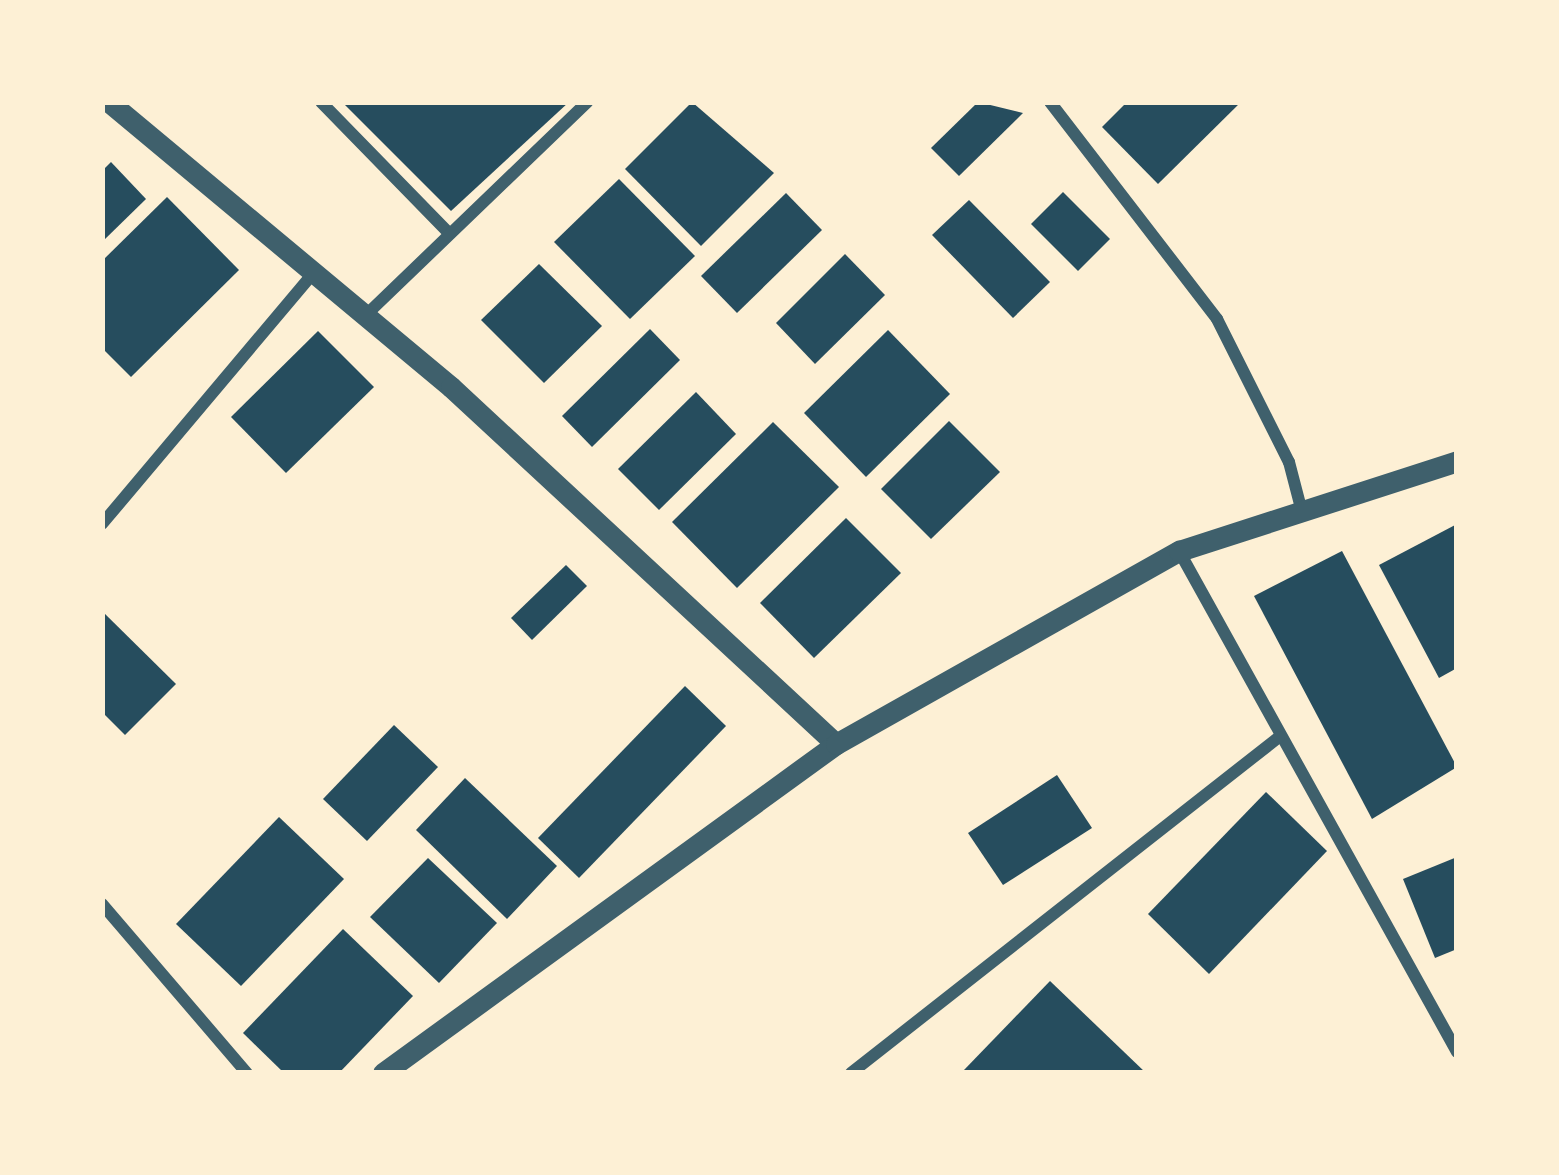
<!DOCTYPE html>
<html>
<head>
<meta charset="utf-8">
<style>
  body { margin:0 }
  #map { position:relative; width:1559px; height:1175px; overflow:hidden; background:#fdf0d5; font-family:"IBM Plex Sans",sans-serif }
  div>[style] { position:absolute }
  [style*='--x'] { left:calc(var(--x)*1px); top:calc(var(--y)*1px); width:calc(var(--w)*1px); rotate:calc(var(--a)*1deg) }
  .building>* { inset:0; background:#264d5e }
  .minor>* { height:12px; margin:-6px; padding:0 6px; transform-origin:6px; border-radius:6px; background:#3f606c }
  .tertiary>* { height:21px; margin:-10.5px; padding:0 10.5px; transform-origin:10.5px; border-radius:10.5px; background:#3f606c }
  span { translate:-50% -50%; white-space:nowrap; text-align:center; line-height:1.15; -webkit-text-stroke:9px #fdf0d5; paint-order:stroke }
  .frame { position:absolute; inset:0; border:105px solid #fdf0d5; pointer-events:none }
</style>
</head>
<body>
<div id="map">
  <div class="building">
    <div style="clip-path:polygon(342px 102px,569px 102px,451px 211px)"></div>
    <div style="clip-path:polygon(692px 102px,774px 173px,701px 246px,625px 169px)"></div>
    <div style="clip-path:polygon(978px 102px,1023px 113px,959px 176px,931px 148px)"></div>
    <div style="clip-path:polygon(1127px 102px,1241px 102px,1158px 184px,1102px 127px)"></div>
    <div style="clip-path:polygon(111px 162px,146px 199px,102px 242px,102px 171px)"></div>
    <div style="clip-path:polygon(619px 179px,695px 256px,630px 319px,554px 242px)"></div>
    <div style="clip-path:polygon(1063px 192px,1110px 239px,1078px 271px,1031px 224px)"></div>
    <div style="clip-path:polygon(786px 193px,822px 230px,737px 313px,701px 276px)"></div>
    <div style="clip-path:polygon(167px 197px,239px 270px,131px 377px,102px 348px,102px 261px)"></div>
    <div style="clip-path:polygon(969px 200px,1050px 282px,1013px 318px,932px 235px)"></div>
    <div style="clip-path:polygon(845px 254px,885px 295px,815px 364px,776px 323px)"></div>
    <div style="clip-path:polygon(539px 264px,602px 326px,544px 383px,481px 320px)"></div>
    <div style="clip-path:polygon(650px 329px,680px 360px,592px 447px,562px 416px)"></div>
    <div style="clip-path:polygon(888px 330px,950px 394px,866px 477px,804px 413px)"></div>
    <div style="clip-path:polygon(318px 331px,374px 387px,286px 473px,231px 417px)"></div>
    <div style="clip-path:polygon(696px 392px,736px 434px,659px 510px,618px 469px)"></div>
    <div style="clip-path:polygon(949px 421px,1000px 472px,931px 539px,881px 489px)"></div>
    <div style="clip-path:polygon(773px 422px,839px 487px,737px 588px,672px 522px)"></div>
    <div style="clip-path:polygon(846px 518px,901px 573px,814px 658px,760px 603px)"></div>
    <div style="clip-path:polygon(1457px 524px,1457px 668px,1439px 678px,1379px 565px)"></div>
    <div style="clip-path:polygon(1342px 551px,1457px 767px,1372px 819px,1254px 596px)"></div>
    <div style="clip-path:polygon(566px 565px,587px 586px,532px 640px,511px 618px)"></div>
    <div style="clip-path:polygon(102px 611px,176px 684px,125px 735px,102px 712px)"></div>
    <div style="clip-path:polygon(685px 686px,726px 726px,579px 878px,538px 838px)"></div>
    <div style="clip-path:polygon(394px 725px,438px 767px,367px 841px,323px 799px)"></div>
    <div style="clip-path:polygon(1057px 775px,1092px 828px,1003px 885px,968px 833px)"></div>
    <div style="clip-path:polygon(465px 778px,557px 866px,507px 919px,416px 830px)"></div>
    <div style="clip-path:polygon(1266px 792px,1327px 851px,1209px 974px,1148px 914px)"></div>
    <div style="clip-path:polygon(279px 817px,344px 879px,241px 986px,176px 924px)"></div>
    <div style="clip-path:polygon(1457px 857px,1457px 949px,1435px 958px,1403px 879px)"></div>
    <div style="clip-path:polygon(428px 858px,497px 923px,439px 983px,370px 917px)"></div>
    <div style="clip-path:polygon(343px 929px,413px 996px,339px 1073px,284px 1073px,243px 1033px)"></div>
    <div style="clip-path:polygon(1050px 981px,1146px 1073px,964px 1070px)"></div>
  </div>
  <div class="minor">
    <div style="--x:321;--y:102;--w:183;--a:45.7"></div>
    <div style="--x:1050;--y:102;--w:274;--a:52.4"></div>
    <div style="--x:1217;--y:319;--w:160;--a:63.3"></div>
    <div style="--x:1289;--y:462;--w:52;--a:75.4"></div>
    <div style="--x:366;--y:315;--w:307;--a:-43.9"></div>
    <div style="--x:102;--y:524;--w:329;--a:-49.9"></div>
    <div style="--x:1179;--y:551;--w:573;--a:60.97"></div>
    <div style="--x:102;--y:904;--w:223;--a:49.4"></div>
    <div style="--x:851;--y:1073;--w:544;--a:-38.13"></div>
  </div>
  <div class="tertiary">
    <div style="--x:109;--y:102;--w:445;--a:39.8"></div>
    <div style="--x:451;--y:387;--w:525;--a:42.84"></div>
    <div style="--x:383;--y:1073;--w:560;--a:-35.99"></div>
    <div style="--x:836;--y:744;--w:394;--a:-29.4"></div>
    <div style="--x:1179;--y:551;--w:292;--a:-17.9"></div>
  </div>
  <div class="frame"></div>
</div>
</body>
</html>
